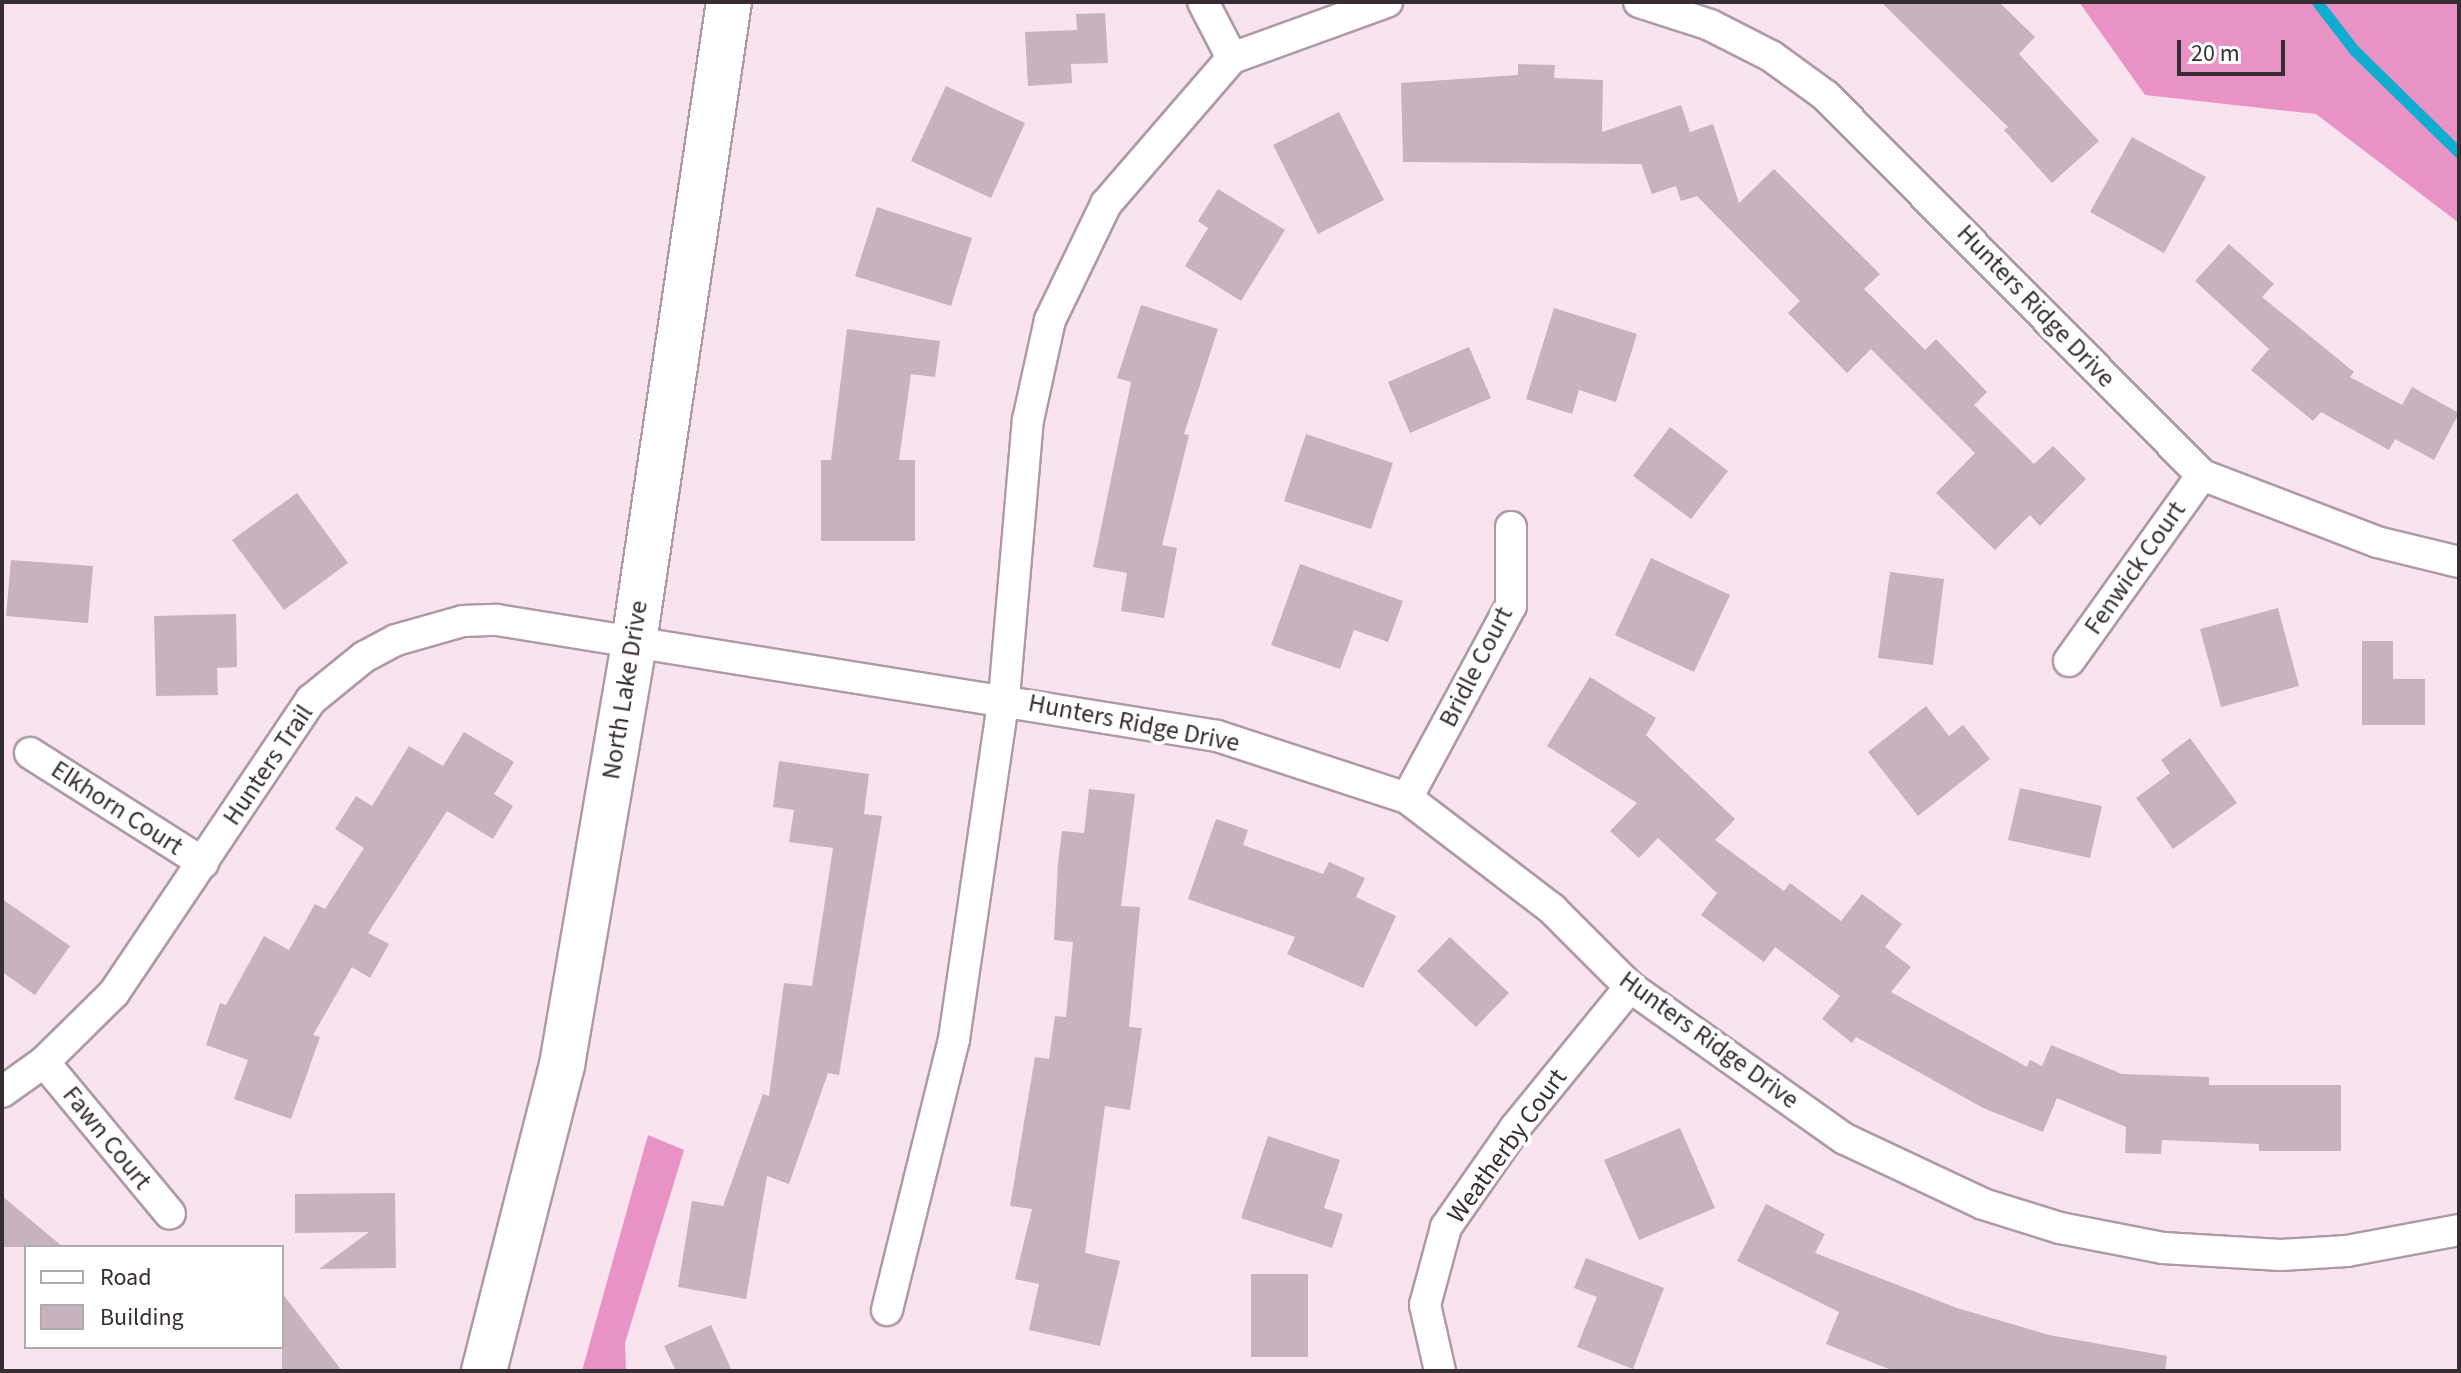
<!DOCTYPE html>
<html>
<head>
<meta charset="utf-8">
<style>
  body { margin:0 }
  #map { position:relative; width:2461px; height:1373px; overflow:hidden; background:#f8e3ef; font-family:"Source Sans 3",sans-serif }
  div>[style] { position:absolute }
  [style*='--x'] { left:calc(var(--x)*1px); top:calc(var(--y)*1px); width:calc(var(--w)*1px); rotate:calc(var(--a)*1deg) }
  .forest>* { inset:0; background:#e992c6 }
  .stream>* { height:11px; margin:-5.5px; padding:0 5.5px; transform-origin:5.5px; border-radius:5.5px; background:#10add1 }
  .building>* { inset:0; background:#c7b3be }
  .roads { filter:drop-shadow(2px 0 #ae9aa5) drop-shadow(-2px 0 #ae9aa5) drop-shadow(0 2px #ae9aa5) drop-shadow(0 -2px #ae9aa5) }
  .minor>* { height:30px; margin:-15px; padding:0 15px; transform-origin:15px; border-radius:15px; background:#fff }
  .secondary>* { height:44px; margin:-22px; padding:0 22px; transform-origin:22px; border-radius:22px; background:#fff }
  span { translate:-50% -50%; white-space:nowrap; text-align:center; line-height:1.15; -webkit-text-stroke:8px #fff; paint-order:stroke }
  .street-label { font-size:26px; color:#352d32 }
  .frame { position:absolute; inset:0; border:4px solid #352d32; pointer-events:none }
  .legend { position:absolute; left:24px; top:1245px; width:260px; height:104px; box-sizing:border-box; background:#fff; border:2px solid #aeabad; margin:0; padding:10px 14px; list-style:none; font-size:24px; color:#352d32 }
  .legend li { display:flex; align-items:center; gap:16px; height:40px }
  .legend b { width:40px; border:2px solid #aeabad }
  .scale { position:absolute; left:2177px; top:40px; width:108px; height:36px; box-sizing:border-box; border:4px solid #352d32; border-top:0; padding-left:10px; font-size:24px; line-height:28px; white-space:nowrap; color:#352d32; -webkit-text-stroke:6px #fff; paint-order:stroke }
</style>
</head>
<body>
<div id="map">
  <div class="forest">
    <div style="clip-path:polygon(2079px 2px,2459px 2px,2459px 223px,2316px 114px,2145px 95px)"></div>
    <div style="clip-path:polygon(648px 1135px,684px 1150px,625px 1343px,626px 1371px,582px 1371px)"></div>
  </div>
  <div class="stream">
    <div style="--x:2317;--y:2;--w:61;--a:52.4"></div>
    <div style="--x:2354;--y:50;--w:147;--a:44.4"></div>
  </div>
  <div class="building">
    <div style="clip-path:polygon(1881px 2px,1999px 2px,2035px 37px,2019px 54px,2099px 141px,2052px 183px,2004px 130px,2008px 127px)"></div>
    <div style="clip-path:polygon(1105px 13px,1108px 63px,1071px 64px,1072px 83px,1028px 86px,1025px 32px,1077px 30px,1076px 14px)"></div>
    <div style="clip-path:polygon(1518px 64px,1555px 65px,1554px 78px,1603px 80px,1602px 132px,1681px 105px,1690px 132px,1713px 124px,1739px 203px,1774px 169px,1880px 274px,1864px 289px,1925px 350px,1936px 339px,1987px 392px,1974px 405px,2034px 464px,2053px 446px,2086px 479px,2040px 526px,2030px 515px,1995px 550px,1936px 493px,1975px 453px,1871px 349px,1847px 373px,1788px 313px,1800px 301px,1697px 196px,1681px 201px,1676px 186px,1652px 194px,1641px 164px,1403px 162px,1401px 83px,1518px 75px)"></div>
    <div style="clip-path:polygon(946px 86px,1025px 123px,991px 198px,911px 161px)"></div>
    <div style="clip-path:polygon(1339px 112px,1384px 200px,1318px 234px,1273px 145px)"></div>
    <div style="clip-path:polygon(2132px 137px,2206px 177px,2164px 253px,2090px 212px)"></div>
    <div style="clip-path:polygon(1218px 189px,1285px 230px,1241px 301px,1185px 266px,1208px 228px,1198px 221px)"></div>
    <div style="clip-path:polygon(877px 207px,972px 238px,951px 306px,855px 276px)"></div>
    <div style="clip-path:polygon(2229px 244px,2274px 284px,2262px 297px,2354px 372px,2350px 377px,2402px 405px,2412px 387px,2459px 413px,2434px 460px,2395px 439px,2389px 450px,2321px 412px,2313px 421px,2251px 370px,2269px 349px,2195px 281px)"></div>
    <div style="clip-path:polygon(1141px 305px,1218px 329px,1184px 434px,1189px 435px,1162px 545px,1177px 548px,1164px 618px,1121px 611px,1127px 573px,1093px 567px,1131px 382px,1117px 378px)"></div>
    <div style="clip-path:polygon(1554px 308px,1637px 334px,1616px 402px,1579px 390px,1572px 414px,1526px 399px)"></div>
    <div style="clip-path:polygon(847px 329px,940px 341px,935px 377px,911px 374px,899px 460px,915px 460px,915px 541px,821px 541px,821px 460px,831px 460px)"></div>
    <div style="clip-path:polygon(1469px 347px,1491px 398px,1410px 433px,1388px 382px)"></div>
    <div style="clip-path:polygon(1670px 427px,1728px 471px,1691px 519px,1633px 476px)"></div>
    <div style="clip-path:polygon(1306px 434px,1393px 463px,1371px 529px,1284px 501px)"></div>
    <div style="clip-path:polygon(297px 493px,348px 563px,284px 610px,232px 540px)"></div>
    <div style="clip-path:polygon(1651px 558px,1730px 595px,1694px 672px,1615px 635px)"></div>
    <div style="clip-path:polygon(11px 560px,93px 566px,88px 623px,6px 616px)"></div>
    <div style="clip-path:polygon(1300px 564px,1403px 601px,1388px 642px,1354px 630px,1340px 669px,1271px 645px)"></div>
    <div style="clip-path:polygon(1890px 572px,1944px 579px,1933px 665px,1878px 658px)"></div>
    <div style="clip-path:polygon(2278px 608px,2299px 686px,2221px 707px,2200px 629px)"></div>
    <div style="clip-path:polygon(236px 614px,237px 667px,217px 668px,218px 695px,156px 696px,154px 616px)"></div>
    <div style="clip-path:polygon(2362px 641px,2393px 641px,2393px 679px,2425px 679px,2425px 725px,2362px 725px)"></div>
    <div style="clip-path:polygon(1590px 677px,1656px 718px,1646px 735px,1735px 819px,1715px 840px,1784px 891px,1790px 883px,1841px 921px,1862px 894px,1902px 924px,1885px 947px,1911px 967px,1891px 992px,2027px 1067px,2030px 1060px,2042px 1066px,2051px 1045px,2122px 1074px,2209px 1077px,2209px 1085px,2341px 1085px,2341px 1151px,2259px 1151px,2259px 1144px,2162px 1140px,2161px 1154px,2125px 1153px,2126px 1127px,2057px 1098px,2043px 1132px,1983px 1108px,1856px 1037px,1852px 1043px,1822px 1019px,1840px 996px,1775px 947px,1764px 962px,1701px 915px,1717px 893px,1658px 838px,1639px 858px,1610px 831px,1637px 803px,1547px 746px)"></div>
    <div style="clip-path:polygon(1926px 706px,1949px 736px,1963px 725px,1990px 759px,1918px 816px,1868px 752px)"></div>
    <div style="clip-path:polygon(464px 732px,514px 762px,494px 794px,513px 806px,493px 839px,447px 811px,368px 933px,389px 944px,370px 978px,352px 967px,313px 1035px,320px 1037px,291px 1119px,234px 1099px,248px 1060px,206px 1045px,220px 1003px,226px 1005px,264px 936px,289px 950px,315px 904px,325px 909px,364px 848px,335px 829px,356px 796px,372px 806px,409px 746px,443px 766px)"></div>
    <div style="clip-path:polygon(2190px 738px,2237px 803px,2173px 849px,2136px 798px,2170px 773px,2161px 760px)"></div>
    <div style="clip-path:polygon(779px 761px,869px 774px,864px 814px,882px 816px,839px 1075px,828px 1073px,789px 1184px,767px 1176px,746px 1299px,678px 1287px,692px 1201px,723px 1206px,763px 1094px,769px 1096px,784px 983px,812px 986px,833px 848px,789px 842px,794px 810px,773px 807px)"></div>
    <div style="clip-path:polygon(2020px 788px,2102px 806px,2090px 858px,2008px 840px)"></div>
    <div style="clip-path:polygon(1089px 789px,1135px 794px,1121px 906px,1140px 907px,1129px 1027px,1142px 1028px,1130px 1110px,1105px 1106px,1085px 1253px,1120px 1261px,1100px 1346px,1029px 1330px,1039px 1284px,1015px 1279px,1032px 1209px,1010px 1206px,1035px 1057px,1049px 1059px,1055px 1016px,1066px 1017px,1073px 942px,1054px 940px,1058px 863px,1062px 831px,1084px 833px)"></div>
    <div style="clip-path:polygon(1216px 819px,1248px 830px,1243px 845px,1323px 874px,1329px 862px,1365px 878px,1356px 897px,1396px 916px,1363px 988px,1287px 954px,1295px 937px,1188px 899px)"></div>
    <div style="clip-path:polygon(2px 899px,70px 946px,35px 995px,2px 972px)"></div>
    <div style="clip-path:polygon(1450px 937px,1509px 993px,1476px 1027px,1417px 971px)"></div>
    <div style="clip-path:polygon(1680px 1128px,1715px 1208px,1639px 1240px,1604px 1160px)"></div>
    <div style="clip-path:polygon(1268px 1136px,1340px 1160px,1324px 1208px,1343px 1214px,1332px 1248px,1241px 1218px)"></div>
    <div style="clip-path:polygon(395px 1193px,396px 1268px,319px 1269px,369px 1232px,295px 1233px,295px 1194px)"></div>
    <div style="clip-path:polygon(2px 1196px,63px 1247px,2px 1247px)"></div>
    <div style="clip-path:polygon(1766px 1204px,1825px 1234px,1815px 1253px,1957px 1308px,2049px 1335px,2167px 1356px,2165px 1371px,1894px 1371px,1826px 1344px,1839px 1312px,1737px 1261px)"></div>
    <div style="clip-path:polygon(1586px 1258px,1664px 1288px,1633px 1369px,1577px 1347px,1597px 1297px,1574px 1288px)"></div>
    <div style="clip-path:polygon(1251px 1274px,1308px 1274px,1308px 1357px,1251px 1357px)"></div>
    <div style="clip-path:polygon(282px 1293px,342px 1371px,282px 1371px)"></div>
    <div style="clip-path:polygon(711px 1325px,732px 1371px,676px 1371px,664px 1346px)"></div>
  </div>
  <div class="roads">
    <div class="minor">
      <div style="--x:1203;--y:2;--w:63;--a:62.6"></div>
      <div style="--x:1639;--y:2;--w:75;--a:17.9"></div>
      <div style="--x:1710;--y:25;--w:68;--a:26.9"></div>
      <div style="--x:1771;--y:56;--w:68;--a:36"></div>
      <div style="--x:1826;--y:96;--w:534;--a:45.23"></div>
      <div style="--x:2202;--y:475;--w:187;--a:20.9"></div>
      <div style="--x:2377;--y:542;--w:84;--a:13.7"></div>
      <div style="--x:2069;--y:661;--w:229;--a:-54.4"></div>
      <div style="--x:30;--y:753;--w:205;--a:32.4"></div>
      <div style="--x:1407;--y:798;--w:218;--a:-61.6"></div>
      <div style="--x:1511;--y:606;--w:79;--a:-90"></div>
      <div style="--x:44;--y:1062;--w:197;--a:50.3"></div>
      <div style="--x:2;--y:1092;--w:52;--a:-35.5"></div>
      <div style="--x:44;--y:1062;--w:98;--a:-44.6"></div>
      <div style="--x:114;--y:993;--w:353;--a:-56.1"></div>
      <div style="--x:311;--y:700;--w:68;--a:-39.1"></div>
      <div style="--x:364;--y:657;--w:36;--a:-28"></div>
      <div style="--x:396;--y:640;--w:70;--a:-15.8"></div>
      <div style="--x:463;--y:621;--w:34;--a:-2"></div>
      <div style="--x:497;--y:620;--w:729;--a:9.15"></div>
      <div style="--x:1217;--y:736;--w:200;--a:18.1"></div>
      <div style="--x:1407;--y:798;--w:183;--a:37.4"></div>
      <div style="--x:1552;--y:909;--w:110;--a:45"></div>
      <div style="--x:1630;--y:987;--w:263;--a:35.3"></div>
      <div style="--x:1845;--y:1139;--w:153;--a:25.2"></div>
      <div style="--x:1983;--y:1204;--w:81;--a:17.3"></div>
      <div style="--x:2060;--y:1228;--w:105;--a:11"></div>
      <div style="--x:2163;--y:1248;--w:118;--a:3.4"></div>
      <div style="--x:2281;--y:1255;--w:66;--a:-3.5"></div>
      <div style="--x:2347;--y:1251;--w:114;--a:-10.6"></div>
      <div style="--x:887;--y:1310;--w:279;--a:-76.1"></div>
      <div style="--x:954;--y:1039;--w:345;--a:-81.7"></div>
      <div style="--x:1004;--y:698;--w:279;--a:-85.1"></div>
      <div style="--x:1028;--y:420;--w:102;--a:-77.6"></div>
      <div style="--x:1050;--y:320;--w:129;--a:-64.2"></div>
      <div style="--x:1106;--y:204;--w:193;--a:-49.2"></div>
      <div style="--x:1232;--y:58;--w:165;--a:-19.9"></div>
      <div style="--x:1440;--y:1371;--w:68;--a:-102.8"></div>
      <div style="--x:1425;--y:1305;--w:81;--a:-74.9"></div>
      <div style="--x:1446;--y:1227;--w:121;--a:-55.1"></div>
      <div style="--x:1515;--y:1128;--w:182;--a:-50.8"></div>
    </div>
    <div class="secondary">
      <div style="--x:484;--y:1371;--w:316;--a:-75.7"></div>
      <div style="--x:562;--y:1065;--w:429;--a:-80.3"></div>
      <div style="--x:634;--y:642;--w:647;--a:-81.56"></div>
    </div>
  </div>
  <div class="street-label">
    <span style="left:2036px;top:306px;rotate:46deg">Hunters Ridge Drive</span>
    <span style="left:2135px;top:568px;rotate:-55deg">Fenwick Court</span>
    <span style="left:1476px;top:667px;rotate:-63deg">Bridle Court</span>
    <span style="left:625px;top:690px;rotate:-81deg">North Lake Drive</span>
    <span style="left:1134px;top:723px;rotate:11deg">Hunters Ridge Drive</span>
    <span style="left:268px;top:765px;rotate:-56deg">Hunters Trail</span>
    <span style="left:117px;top:808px;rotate:33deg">Elkhorn Court</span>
    <span style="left:1709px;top:1040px;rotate:36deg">Hunters Ridge Drive</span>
    <span style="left:107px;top:1138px;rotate:51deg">Fawn Court</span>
    <span style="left:1507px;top:1146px;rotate:-54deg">Weatherby Court</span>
  </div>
  <div class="frame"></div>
  <ul class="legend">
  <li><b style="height:10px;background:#fff"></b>Road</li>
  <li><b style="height:22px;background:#c7b3be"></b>Building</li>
  </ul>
  <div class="scale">20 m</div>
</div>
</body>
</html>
